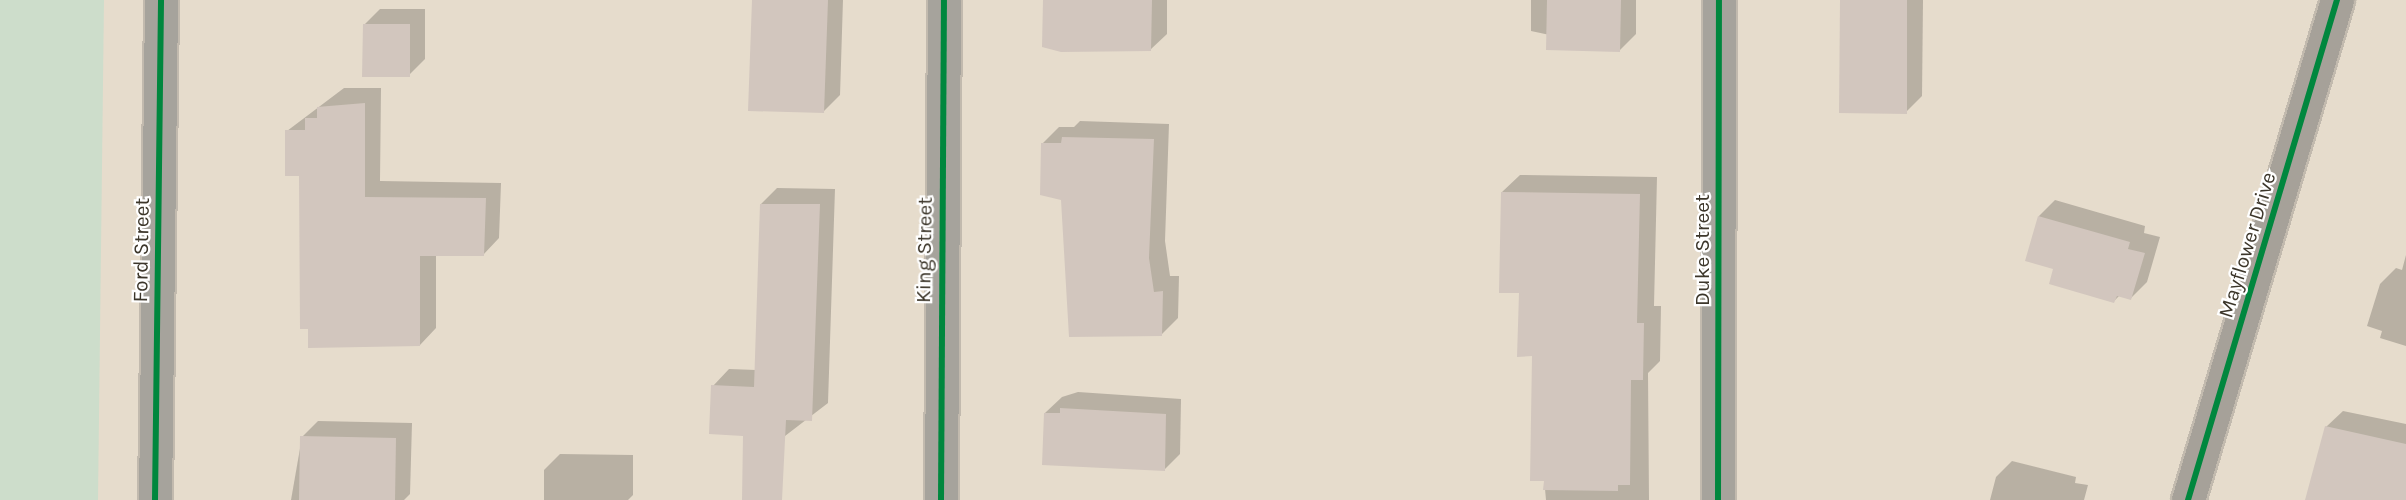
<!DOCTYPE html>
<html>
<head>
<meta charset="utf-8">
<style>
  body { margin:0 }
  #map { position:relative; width:2406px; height:500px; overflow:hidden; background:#e6dccc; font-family:Karla,sans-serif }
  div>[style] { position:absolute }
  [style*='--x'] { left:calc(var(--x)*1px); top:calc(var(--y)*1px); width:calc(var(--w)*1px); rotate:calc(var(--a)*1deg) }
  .green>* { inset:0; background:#cdddcb }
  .shadow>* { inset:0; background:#0003 }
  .building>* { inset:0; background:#d2c6be }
  .roads { filter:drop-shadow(2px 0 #c2baae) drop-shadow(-2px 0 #c2baae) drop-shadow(0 2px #c2baae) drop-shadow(0 -2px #c2baae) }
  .street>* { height:33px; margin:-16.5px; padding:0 16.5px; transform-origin:16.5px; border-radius:16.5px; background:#a6a39c }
  .secondary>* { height:33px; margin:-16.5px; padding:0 16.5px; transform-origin:16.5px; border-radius:16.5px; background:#a6a199 }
  .cycleway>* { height:6px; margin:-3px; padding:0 3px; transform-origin:3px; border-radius:3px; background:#00873e }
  span { translate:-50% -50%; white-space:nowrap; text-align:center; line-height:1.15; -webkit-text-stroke:4.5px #fff; paint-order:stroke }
  .street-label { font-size:21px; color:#3c362a }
</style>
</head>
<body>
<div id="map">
  <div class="green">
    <div style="clip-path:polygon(0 0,104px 0,98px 500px,0 500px)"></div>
  </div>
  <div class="shadow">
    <div style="clip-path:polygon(753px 0,843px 0,840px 95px,824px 111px)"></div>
    <div style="clip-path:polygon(1044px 0,1167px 0,1167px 34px,1150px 50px)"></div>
    <div style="clip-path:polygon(1531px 0,1636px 0,1636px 34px,1620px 50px,1531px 31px)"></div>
    <div style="clip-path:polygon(1841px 0,1923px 0,1922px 96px,1906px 112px)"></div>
    <div style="clip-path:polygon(380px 9px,425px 9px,425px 59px,409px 75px,364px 25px)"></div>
    <div style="clip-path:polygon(344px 88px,381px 88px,380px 181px,501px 183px,499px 238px,483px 255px,436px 254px,436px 328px,420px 345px,301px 175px,287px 131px)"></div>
    <div style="clip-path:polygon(1080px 121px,1169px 124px,1165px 241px,1170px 276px,1179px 276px,1178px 318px,1162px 334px,1063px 199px,1043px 143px,1059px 127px,1074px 127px)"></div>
    <div style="clip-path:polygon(1520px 175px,1657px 177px,1654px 306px,1661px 306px,1660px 361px,1648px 373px,1649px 500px,1546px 500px,1533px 354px,1502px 192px)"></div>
    <div style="clip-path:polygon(777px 188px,835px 189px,828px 403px,785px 436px,713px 386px,729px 369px,756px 370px,761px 204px)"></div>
    <div style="clip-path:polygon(2055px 200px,2145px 226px,2144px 233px,2160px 237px,2147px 282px,2131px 298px,2120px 295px,2114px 301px,2055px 268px,2039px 216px)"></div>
    <div style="clip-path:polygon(2406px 255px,2406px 346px,2380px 338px,2382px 331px,2367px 326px,2380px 284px,2396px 268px,2402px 270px)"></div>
    <div style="clip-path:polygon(1078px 392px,1181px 399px,1180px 454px,1164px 470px,1045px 413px,1062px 397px)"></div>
    <div style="clip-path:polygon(2343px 411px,2406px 424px,2406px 500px,2332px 500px,2326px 427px)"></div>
    <div style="clip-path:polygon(318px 421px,412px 423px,410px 494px,404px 500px,291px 500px,302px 437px)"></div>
    <div style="clip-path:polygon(560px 454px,633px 455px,633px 495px,628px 500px,544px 500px,544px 470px)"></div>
    <div style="clip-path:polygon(2012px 461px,2076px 477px,2075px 483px,2088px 485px,2084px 500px,1990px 500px,1996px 477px)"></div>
  </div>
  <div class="building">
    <div style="clip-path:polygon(752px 0,828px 0,824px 113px,748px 111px)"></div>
    <div style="clip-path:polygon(1043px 0,1152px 0,1151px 51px,1061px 52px,1042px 47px)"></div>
    <div style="clip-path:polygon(1547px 0,1621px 0,1620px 52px,1546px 50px)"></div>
    <div style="clip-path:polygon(1840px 0,1907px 0,1907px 114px,1839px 113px)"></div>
    <div style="clip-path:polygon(363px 24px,410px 24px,410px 77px,362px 77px)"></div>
    <div style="clip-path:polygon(365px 103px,365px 197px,486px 198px,484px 256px,420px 256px,420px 346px,308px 348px,308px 329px,300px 329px,299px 176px,285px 176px,285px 130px,305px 130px,305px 118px,317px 118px,317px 107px)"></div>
    <div style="clip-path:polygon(1062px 137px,1154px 139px,1149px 258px,1154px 292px,1163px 291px,1162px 336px,1069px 337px,1061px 200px,1040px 195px,1041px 143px,1061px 143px)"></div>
    <div style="clip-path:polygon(1501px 192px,1640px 194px,1637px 323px,1644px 323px,1643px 380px,1631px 380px,1630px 485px,1618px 485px,1618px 491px,1543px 490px,1544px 481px,1530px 481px,1532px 356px,1517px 357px,1519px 293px,1499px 293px)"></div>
    <div style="clip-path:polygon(760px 204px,820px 204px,812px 421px,786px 420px,782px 500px,742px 500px,743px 436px,709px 434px,711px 385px,754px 387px)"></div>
    <div style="clip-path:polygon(2038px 216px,2130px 242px,2128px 249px,2145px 253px,2131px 300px,2117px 296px,2114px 303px,2049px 284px,2053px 269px,2025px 261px)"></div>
    <div style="clip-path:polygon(1060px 408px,1166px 414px,1165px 471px,1042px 465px,1044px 413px,1060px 413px)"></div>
    <div style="clip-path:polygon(2325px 426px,2406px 444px,2406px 500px,2305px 500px)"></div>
    <div style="clip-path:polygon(300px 436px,396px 438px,395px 500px,299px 500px)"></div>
  </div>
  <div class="roads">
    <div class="street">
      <div style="--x:155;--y:500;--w:500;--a:-89.31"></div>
      <div style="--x:941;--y:500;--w:500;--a:-89.66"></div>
      <div style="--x:1718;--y:500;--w:500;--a:-89.89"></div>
    </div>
    <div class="secondary">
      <div style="--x:2188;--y:500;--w:522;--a:-73.41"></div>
    </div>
  </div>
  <div class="cycleway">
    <div style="--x:155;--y:500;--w:500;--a:-89.31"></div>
    <div style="--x:941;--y:500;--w:500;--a:-89.66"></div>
    <div style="--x:1718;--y:500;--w:500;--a:-89.89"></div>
    <div style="--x:2188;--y:500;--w:522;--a:-73.41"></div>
  </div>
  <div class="street-label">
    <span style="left:2247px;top:245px;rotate:-73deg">Mayflower Drive</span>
    <span style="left:141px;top:250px;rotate:-89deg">Ford Street</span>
    <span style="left:924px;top:250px;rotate:-89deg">King Street</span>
    <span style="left:1702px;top:250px;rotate:-90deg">Duke Street</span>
  </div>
</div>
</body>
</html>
